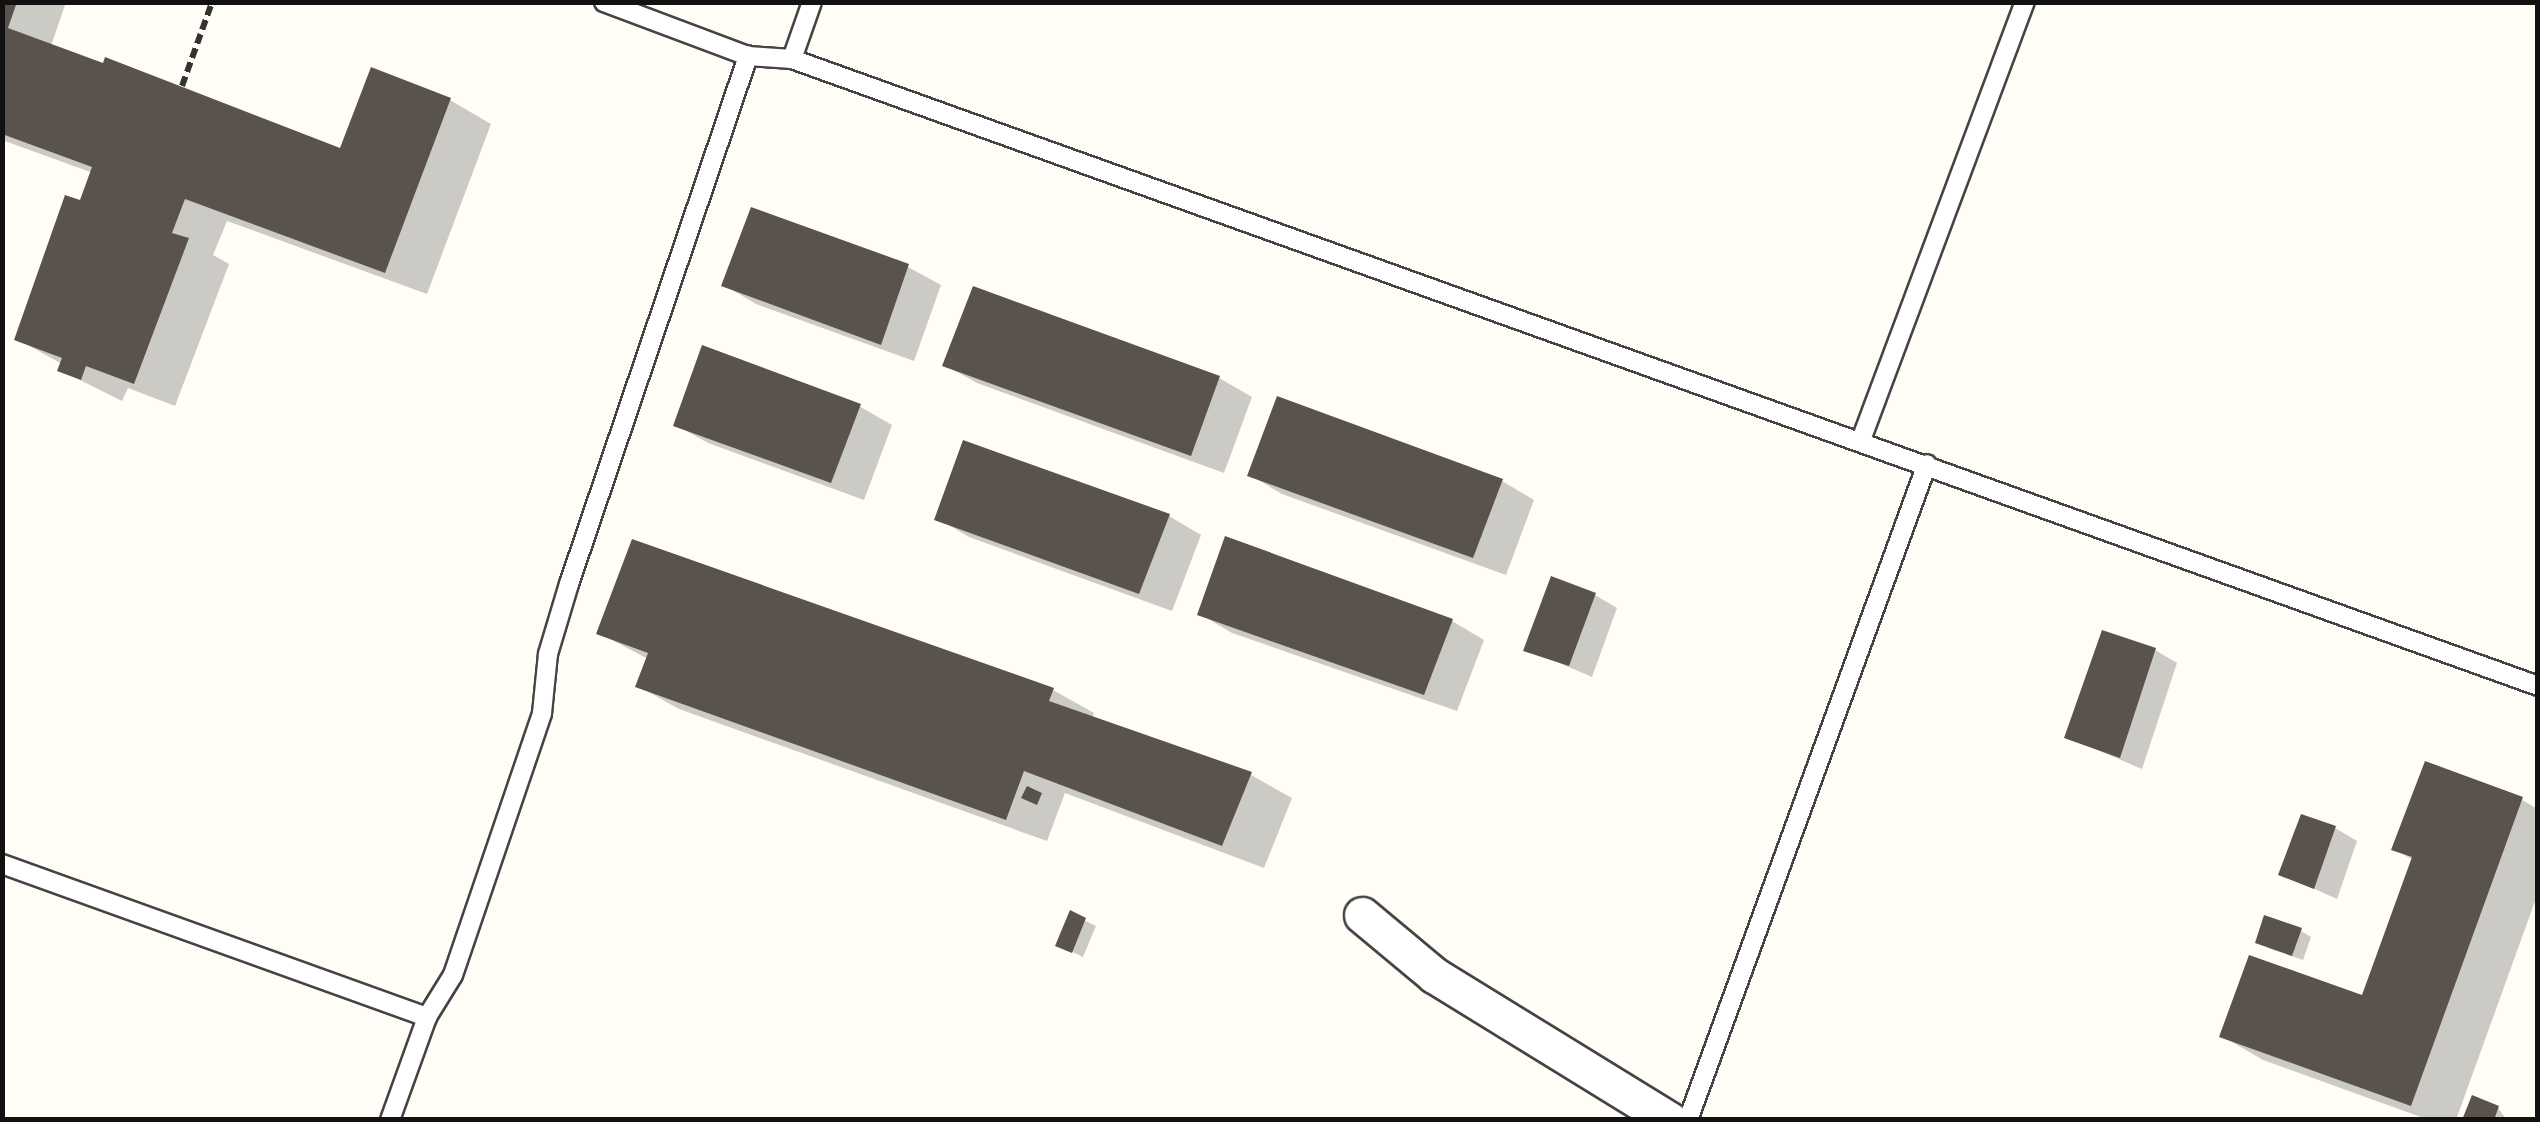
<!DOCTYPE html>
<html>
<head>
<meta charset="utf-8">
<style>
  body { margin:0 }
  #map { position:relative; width:2540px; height:1122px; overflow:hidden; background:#fffdf5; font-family:"IBM Plex Serif",serif }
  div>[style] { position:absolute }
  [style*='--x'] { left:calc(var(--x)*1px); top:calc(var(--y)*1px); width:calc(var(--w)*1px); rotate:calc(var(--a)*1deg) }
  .shadow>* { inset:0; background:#0003 }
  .building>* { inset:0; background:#5a524d }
  .path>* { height:6px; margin-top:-3px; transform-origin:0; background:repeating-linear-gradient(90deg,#333 0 10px,transparent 0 15px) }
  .roads { filter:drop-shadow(2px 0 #444) drop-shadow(-2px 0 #444) drop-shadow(0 2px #444) drop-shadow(0 -2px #444) }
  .service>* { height:18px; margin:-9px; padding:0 9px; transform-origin:9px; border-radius:9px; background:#fff }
  .minor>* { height:35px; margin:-17.5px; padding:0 17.5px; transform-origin:17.5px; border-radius:17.5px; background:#fff }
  span { translate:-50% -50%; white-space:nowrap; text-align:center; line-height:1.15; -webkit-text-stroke:10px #fff; paint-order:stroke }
  .frame { position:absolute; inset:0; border:5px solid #111; pointer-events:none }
</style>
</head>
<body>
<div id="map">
  <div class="shadow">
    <div style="clip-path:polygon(2px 2px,66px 2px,51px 46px,341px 151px,450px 100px,491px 124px,427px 294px,227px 221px,213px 255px,229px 264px,175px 406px,128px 388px,122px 401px,60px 370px,62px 364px,17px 339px,93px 173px,2px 140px)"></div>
    <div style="clip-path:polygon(752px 210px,908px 267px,941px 285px,914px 361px,756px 304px,724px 285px)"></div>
    <div style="clip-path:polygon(974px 289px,1219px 378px,1252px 397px,1224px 473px,977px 383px,945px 365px)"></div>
    <div style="clip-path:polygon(859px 406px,892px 425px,864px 500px,708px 443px,676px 425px)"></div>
    <div style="clip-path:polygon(1250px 475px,1502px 481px,1534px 500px,1506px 575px,1282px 494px)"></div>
    <div style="clip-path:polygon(1169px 516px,1201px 535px,1172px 611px,969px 537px,937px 518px)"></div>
    <div style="clip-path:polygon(1595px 595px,1617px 608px,1592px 677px,1527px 649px)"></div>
    <div style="clip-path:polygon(1200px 614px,1452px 621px,1484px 640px,1457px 711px,1232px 633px)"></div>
    <div style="clip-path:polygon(599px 633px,1053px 690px,1094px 713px,1092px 719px,1251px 775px,1292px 798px,1264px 868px,1065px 793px,1047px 841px,679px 709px,638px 686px,648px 659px)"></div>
    <div style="clip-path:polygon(2155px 650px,2177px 663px,2142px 769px,2067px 737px)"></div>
    <div style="clip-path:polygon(2522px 800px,2538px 809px,2538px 893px,2456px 1120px,2429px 1120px,2263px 1060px,2222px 1036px,2363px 998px,2413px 860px,2394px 849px)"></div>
    <div style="clip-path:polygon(2335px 828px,2357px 841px,2337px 899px,2281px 874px)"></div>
    <div style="clip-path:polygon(1071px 914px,1096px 926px,1083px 957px,1058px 945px)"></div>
    <div style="clip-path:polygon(2301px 931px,2311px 937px,2303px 960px,2268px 948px)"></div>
    <div style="clip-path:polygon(2498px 1108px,2507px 1120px,2465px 1120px)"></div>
  </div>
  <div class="building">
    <div style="clip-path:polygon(2px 2px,17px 2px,8px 28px,103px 63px,105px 57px,340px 148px,371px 67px,451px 98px,385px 273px,185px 199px,172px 233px,189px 238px,134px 384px,86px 366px,81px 380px,57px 371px,62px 358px,14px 340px,65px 195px,80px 200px,92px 167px,2px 134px)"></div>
    <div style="clip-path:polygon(751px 207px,909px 264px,881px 345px,721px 286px)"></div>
    <div style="clip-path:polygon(973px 286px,1220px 376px,1191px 456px,942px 366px)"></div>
    <div style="clip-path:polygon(702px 345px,861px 404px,831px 483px,673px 426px)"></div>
    <div style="clip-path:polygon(1277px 396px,1503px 479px,1473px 558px,1247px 476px)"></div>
    <div style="clip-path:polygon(963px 440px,1170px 514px,1139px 594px,934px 520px)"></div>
    <div style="clip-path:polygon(1225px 536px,1453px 619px,1424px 695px,1197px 615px)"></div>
    <div style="clip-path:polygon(632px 539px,1054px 688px,1049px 701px,1252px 772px,1222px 846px,1024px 771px,1006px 820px,635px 687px,648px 653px,596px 634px)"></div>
    <div style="clip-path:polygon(1551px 576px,1596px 593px,1569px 666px,1523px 651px)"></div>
    <div style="clip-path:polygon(2102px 630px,2156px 648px,2120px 758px,2064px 738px)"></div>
    <div style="clip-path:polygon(2425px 761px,2523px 797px,2411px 1106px,2219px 1037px,2249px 955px,2362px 995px,2412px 857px,2391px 850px)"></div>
    <div style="clip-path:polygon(1027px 786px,1042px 793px,1037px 805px,1021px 798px)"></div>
    <div style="clip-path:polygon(2301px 814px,2336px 826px,2314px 889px,2278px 875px)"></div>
    <div style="clip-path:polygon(1070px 910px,1086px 918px,1072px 953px,1055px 946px)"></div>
    <div style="clip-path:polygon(2264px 915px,2302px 928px,2292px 956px,2255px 943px)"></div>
    <div style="clip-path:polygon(2472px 1095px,2499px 1106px,2494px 1120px,2462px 1120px)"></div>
  </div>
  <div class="path">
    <div style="--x:182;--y:86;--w:89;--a:-70.3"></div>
  </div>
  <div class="roads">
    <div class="service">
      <div style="--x:604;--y:2;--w:154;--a:20.6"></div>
      <div style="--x:748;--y:56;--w:44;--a:3.9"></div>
      <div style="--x:792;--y:59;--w:1855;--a:19.75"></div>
      <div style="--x:792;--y:59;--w:60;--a:-70.7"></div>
      <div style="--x:1861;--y:440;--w:468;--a:-69.5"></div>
      <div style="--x:2;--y:864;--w:452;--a:19.8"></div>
      <div style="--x:390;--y:1120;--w:109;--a:-70.2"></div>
      <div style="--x:427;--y:1017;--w:49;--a:-58.2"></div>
      <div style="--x:453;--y:975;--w:277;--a:-71.2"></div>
      <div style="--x:542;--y:713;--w:59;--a:-84.2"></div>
      <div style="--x:548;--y:654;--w:73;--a:-73.3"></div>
      <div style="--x:569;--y:584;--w:558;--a:-71.27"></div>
      <div style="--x:1688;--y:1120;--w:698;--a:-69.98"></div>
    </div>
    <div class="minor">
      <div style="--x:1362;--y:915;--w:94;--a:39.8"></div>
      <div style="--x:1434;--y:975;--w:277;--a:31.6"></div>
    </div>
  </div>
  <div class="frame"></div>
</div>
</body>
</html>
